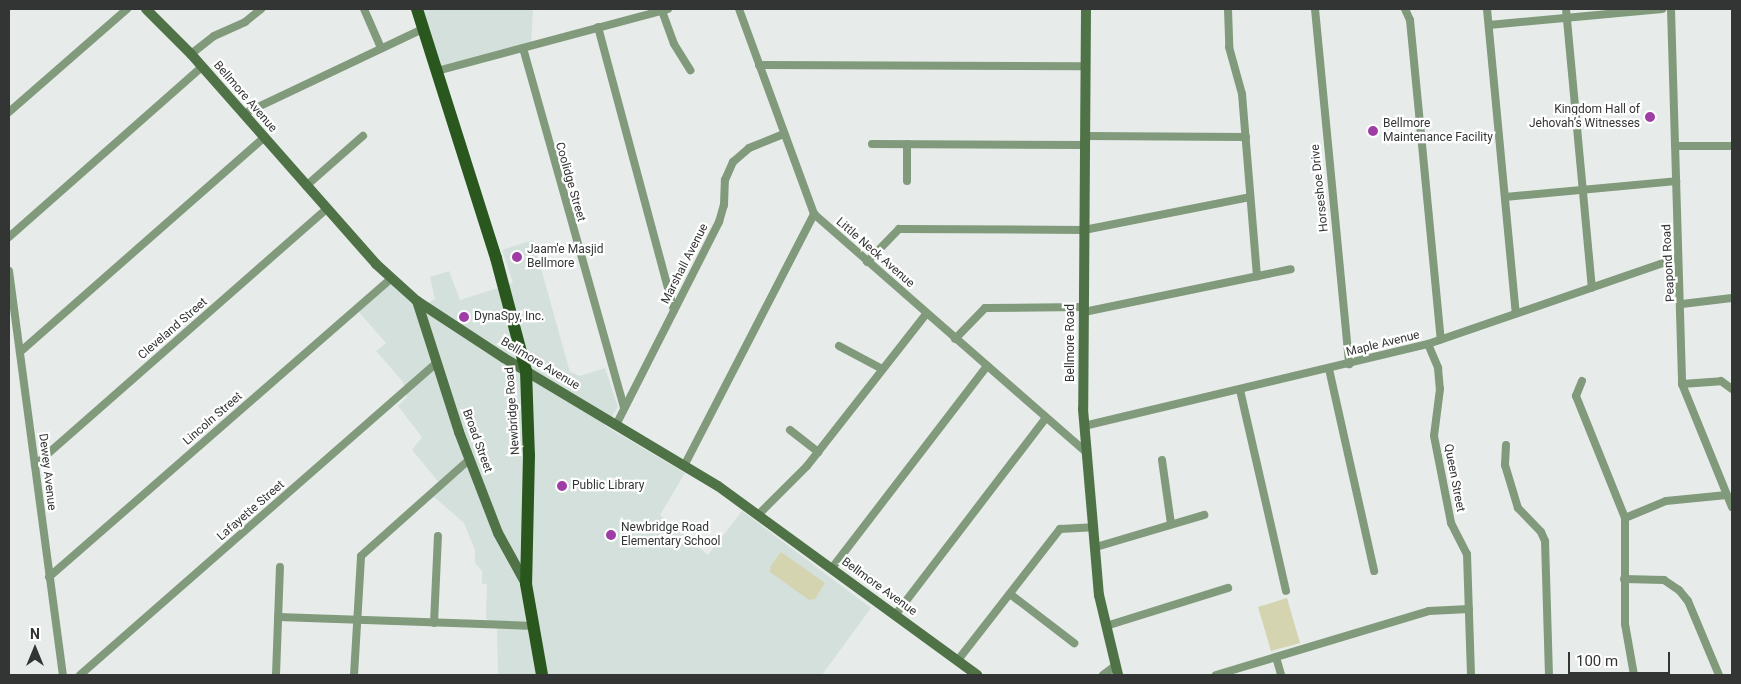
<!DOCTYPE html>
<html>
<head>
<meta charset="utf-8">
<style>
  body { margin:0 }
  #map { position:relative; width:1741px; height:684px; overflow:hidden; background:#e7ecea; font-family:Roboto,sans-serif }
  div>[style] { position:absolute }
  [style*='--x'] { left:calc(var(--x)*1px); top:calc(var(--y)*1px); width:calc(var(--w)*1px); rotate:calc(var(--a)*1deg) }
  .built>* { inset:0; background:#d4e0dc }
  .green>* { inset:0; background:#d4d5b0 }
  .street>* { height:8px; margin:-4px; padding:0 4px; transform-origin:4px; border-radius:4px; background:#819a7b }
  .secondary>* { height:10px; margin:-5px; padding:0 5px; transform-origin:5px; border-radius:5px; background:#4f7346 }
  .primary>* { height:12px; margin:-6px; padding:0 6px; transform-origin:6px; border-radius:6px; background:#29571e }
  .dots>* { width:14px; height:14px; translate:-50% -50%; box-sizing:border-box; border:2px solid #fff; border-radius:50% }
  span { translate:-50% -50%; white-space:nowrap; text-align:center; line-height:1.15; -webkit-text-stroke:4.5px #fff; paint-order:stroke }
  .street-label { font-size:12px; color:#333534 }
  .poi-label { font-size:12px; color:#333534 }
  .right { translate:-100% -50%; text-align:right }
  .left { translate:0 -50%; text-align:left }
  .frame { position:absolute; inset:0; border:10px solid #333534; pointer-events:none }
  .north { position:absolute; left:10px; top:624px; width:50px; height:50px; -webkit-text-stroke:4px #fff; paint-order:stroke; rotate:0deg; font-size:14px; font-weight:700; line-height:20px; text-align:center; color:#333534 }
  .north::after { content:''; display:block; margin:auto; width:18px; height:22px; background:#333534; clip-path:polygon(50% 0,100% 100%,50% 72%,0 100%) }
  .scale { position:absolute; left:1568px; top:652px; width:102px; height:22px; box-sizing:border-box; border:2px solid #333534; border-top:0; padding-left:6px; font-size:15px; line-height:18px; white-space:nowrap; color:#333534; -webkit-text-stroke:4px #fff; paint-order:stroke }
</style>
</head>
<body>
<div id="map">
  <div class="built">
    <div style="clip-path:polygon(419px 9px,533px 9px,531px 44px,438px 70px)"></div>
    <div style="clip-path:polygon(533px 240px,570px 372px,580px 376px,605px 368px,618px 407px,605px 426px,685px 473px,660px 515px,708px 555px,742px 511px,871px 608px,822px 675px,498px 675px,497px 629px,486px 618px,487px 584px,482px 584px,482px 571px,475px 563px,475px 550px,464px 523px,434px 497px,443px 487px,412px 450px,422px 437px,398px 406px,407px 397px,403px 382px,376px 351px,386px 343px,357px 310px,391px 281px,423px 306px,435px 299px,430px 277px,449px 271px,460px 300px,513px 283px,502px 250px)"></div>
  </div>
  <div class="green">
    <div style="clip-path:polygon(781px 552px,825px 583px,815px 599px,809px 600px,770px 572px,771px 565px)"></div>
    <div style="clip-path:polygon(1287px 598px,1300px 643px,1271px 651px,1258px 607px)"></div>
  </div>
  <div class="street">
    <div style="--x:364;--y:9;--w:43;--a:66.4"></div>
    <div style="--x:739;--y:9;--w:218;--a:69.9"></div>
    <div style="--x:814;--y:214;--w:363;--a:41.2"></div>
    <div style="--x:1228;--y:9;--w:38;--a:88"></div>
    <div style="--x:1229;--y:47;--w:49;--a:74.5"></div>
    <div style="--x:1242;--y:94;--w:183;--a:85.3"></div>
    <div style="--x:1315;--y:9;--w:357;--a:84.5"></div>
    <div style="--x:1405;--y:9;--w:12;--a:66"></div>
    <div style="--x:1410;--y:20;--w:321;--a:84.5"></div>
    <div style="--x:1487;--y:9;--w:306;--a:84.6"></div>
    <div style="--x:1566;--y:9;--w:280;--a:84.7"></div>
    <div style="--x:1671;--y:9;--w:375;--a:88.3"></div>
    <div style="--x:1682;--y:384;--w:133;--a:67.9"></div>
    <div style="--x:662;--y:11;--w:35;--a:70"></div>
    <div style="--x:674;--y:44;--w:31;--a:58"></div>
    <div style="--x:1489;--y:25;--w:174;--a:-5.3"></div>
    <div style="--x:598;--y:27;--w:293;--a:75"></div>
    <div style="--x:523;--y:48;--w:373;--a:74.3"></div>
    <div style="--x:191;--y:54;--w:29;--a:-38"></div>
    <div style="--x:214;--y:36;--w:34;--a:-24"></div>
    <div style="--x:245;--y:22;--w:21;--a:-39"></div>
    <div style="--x:759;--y:65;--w:326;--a:0.2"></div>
    <div style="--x:437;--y:71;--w:239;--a:-15"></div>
    <div style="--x:9;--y:112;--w:157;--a:-41.1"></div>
    <div style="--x:243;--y:114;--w:199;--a:-25.3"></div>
    <div style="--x:1085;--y:136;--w:161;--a:0.4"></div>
    <div style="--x:872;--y:144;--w:213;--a:0.3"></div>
    <div style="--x:1675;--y:146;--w:57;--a:0"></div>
    <div style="--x:907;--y:181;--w:37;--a:-90"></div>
    <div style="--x:306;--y:186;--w:76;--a:-41.3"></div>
    <div style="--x:1505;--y:197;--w:172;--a:-5.3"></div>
    <div style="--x:9;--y:237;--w:257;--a:-41.4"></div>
    <div style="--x:867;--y:262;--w:46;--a:-45.9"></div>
    <div style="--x:899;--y:229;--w:185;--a:0.3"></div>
    <div style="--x:1084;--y:230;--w:169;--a:-11.2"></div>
    <div style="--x:9;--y:271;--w:408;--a:82.4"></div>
    <div style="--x:1682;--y:304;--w:50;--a:-6.8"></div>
    <div style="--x:1084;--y:312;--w:211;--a:-11.7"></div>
    <div style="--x:955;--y:339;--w:43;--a:-45.9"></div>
    <div style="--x:985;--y:308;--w:99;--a:-0.6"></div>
    <div style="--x:1428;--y:344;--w:26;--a:67"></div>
    <div style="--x:1438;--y:368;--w:21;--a:85"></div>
    <div style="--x:1440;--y:389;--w:47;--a:97.3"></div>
    <div style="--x:1434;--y:436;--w:89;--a:78.9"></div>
    <div style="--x:1451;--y:523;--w:35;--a:63"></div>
    <div style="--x:1467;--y:554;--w:121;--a:88.1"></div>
    <div style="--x:839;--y:346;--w:49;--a:28.1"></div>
    <div style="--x:20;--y:352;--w:325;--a:-41.3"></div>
    <div style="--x:1329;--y:369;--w:207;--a:77.4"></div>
    <div style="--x:1582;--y:381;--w:16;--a:112"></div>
    <div style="--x:1576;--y:396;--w:131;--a:68.1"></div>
    <div style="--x:1625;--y:518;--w:106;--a:90"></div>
    <div style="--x:1625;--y:624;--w:52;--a:80"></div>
    <div style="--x:1682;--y:384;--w:39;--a:-4"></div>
    <div style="--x:1721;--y:381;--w:14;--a:36"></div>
    <div style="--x:1240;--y:390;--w:206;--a:77.1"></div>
    <div style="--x:616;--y:425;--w:228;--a:-63.1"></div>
    <div style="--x:719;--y:222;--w:18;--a:-74"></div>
    <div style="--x:724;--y:205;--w:25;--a:-88"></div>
    <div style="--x:725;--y:180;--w:20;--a:-66"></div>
    <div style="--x:733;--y:162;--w:21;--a:-41"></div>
    <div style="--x:749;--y:148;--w:38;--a:-22"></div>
    <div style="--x:1084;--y:426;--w:354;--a:-13.4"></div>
    <div style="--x:1428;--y:344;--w:264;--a:-19"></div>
    <div style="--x:790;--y:430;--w:36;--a:38"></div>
    <div style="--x:1506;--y:445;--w:20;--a:93"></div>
    <div style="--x:1505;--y:465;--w:45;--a:73.2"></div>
    <div style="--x:1518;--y:508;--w:33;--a:46"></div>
    <div style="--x:1541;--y:532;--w:10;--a:66"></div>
    <div style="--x:1545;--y:541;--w:134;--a:88.3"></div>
    <div style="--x:1162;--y:460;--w:65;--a:82"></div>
    <div style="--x:35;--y:465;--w:388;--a:-41.3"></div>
    <div style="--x:684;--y:466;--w:284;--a:-62.7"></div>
    <div style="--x:758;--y:515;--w:69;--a:-45"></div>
    <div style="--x:807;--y:466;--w:194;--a:-51.9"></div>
    <div style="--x:1625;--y:518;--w:44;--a:-22.5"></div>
    <div style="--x:1666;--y:501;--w:61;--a:-5.6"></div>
    <div style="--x:1096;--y:547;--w:113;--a:-16.5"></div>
    <div style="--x:832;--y:568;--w:255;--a:-52.5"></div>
    <div style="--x:49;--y:577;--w:454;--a:-41.1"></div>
    <div style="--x:1624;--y:579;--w:40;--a:1.4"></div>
    <div style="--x:1664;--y:580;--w:18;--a:34"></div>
    <div style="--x:1679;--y:590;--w:14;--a:51"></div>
    <div style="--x:1688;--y:601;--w:80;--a:67.3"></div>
    <div style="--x:1010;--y:594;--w:81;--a:37.4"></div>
    <div style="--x:896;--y:614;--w:247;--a:-52.6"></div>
    <div style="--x:278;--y:617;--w:255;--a:2"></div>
    <div style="--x:434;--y:623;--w:87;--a:-87.4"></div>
    <div style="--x:1106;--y:626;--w:128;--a:-17.3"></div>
    <div style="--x:1276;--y:657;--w:19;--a:74"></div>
    <div style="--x:958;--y:660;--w:166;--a:-52.1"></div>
    <div style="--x:1060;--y:529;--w:33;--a:-3"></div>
    <div style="--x:80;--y:675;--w:474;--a:-41.2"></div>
    <div style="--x:276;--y:675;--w:108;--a:-87.9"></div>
    <div style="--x:354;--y:675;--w:119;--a:-86.6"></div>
    <div style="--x:361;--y:556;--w:146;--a:-41.7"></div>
    <div style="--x:1103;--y:675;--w:15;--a:-37"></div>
    <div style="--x:1216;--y:675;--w:222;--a:-16.7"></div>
    <div style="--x:1429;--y:611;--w:40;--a:-2.9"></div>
  </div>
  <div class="secondary">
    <div style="--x:146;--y:9;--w:64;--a:45"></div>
    <div style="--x:191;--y:54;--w:280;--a:48.6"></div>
    <div style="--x:376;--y:264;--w:55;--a:42.1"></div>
    <div style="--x:417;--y:301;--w:104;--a:33.2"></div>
    <div style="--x:504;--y:358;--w:249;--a:30.9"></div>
    <div style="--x:718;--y:486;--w:321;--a:36.1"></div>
    <div style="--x:1086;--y:9;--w:400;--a:90.4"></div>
    <div style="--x:1083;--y:409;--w:187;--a:85.1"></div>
    <div style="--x:1099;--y:595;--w:82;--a:76.6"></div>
    <div style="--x:417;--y:301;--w:138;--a:72.2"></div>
    <div style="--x:459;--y:432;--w:108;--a:68.9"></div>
    <div style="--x:498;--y:533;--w:58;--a:61.2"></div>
  </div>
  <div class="primary">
    <div style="--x:417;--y:9;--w:261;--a:72.4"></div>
    <div style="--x:496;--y:258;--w:117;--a:75.1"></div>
    <div style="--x:526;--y:371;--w:84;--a:88"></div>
    <div style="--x:529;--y:455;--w:129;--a:91.3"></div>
    <div style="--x:526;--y:584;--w:92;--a:80"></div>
  </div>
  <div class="dots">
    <div style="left:1650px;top:117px;background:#9e3da5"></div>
    <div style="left:1373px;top:131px;background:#9e3da5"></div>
    <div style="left:517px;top:257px;background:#9e3da5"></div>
    <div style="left:464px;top:317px;background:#9e3da5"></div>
    <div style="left:562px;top:486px;background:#9e3da5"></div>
    <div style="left:611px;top:535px;background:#9e3da5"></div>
  </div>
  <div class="street-label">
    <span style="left:245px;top:97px;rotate:49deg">Bellmore Avenue</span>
    <span style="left:570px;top:182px;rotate:74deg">Coolidge Street</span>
    <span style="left:1320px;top:188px;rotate:-96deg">Horseshoe Drive</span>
    <span style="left:875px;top:253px;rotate:41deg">Little Neck Avenue</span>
    <span style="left:1669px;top:263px;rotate:-93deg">Peapond Road</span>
    <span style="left:685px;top:264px;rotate:-63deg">Marshall Avenue</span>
    <span style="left:173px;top:329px;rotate:-41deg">Cleveland Street</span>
    <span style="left:1071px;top:343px;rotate:-90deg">Bellmore Road</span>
    <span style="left:1383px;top:344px;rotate:-14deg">Maple Avenue</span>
    <span style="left:540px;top:364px;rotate:31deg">Bellmore Avenue</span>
    <span style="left:513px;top:411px;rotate:-94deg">Newbridge Road</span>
    <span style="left:213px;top:419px;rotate:-41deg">Lincoln Street</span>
    <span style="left:477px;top:441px;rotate:70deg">Broad Street</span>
    <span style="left:47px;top:472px;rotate:83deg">Dewey Avenue</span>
    <span style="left:1454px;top:478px;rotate:79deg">Queen Street</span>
    <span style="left:251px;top:511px;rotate:-41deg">Lafayette Street</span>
    <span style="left:879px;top:587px;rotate:36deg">Bellmore Avenue</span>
  </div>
  <div class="poi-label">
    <span class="right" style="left:1640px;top:117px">Kingdom Hall of<br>Jehovah’s Witnesses</span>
    <span class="left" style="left:1383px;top:131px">Bellmore<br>Maintenance Facility</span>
    <span class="left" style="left:527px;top:257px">Jaam'e Masjid<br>Bellmore</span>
    <span class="left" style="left:474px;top:317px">DynaSpy, Inc.</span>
    <span class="left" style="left:572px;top:486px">Public Library</span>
    <span class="left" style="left:621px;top:535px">Newbridge Road<br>Elementary School</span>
  </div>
  <div class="frame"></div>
  <div class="north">N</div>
  <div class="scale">100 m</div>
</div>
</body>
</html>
